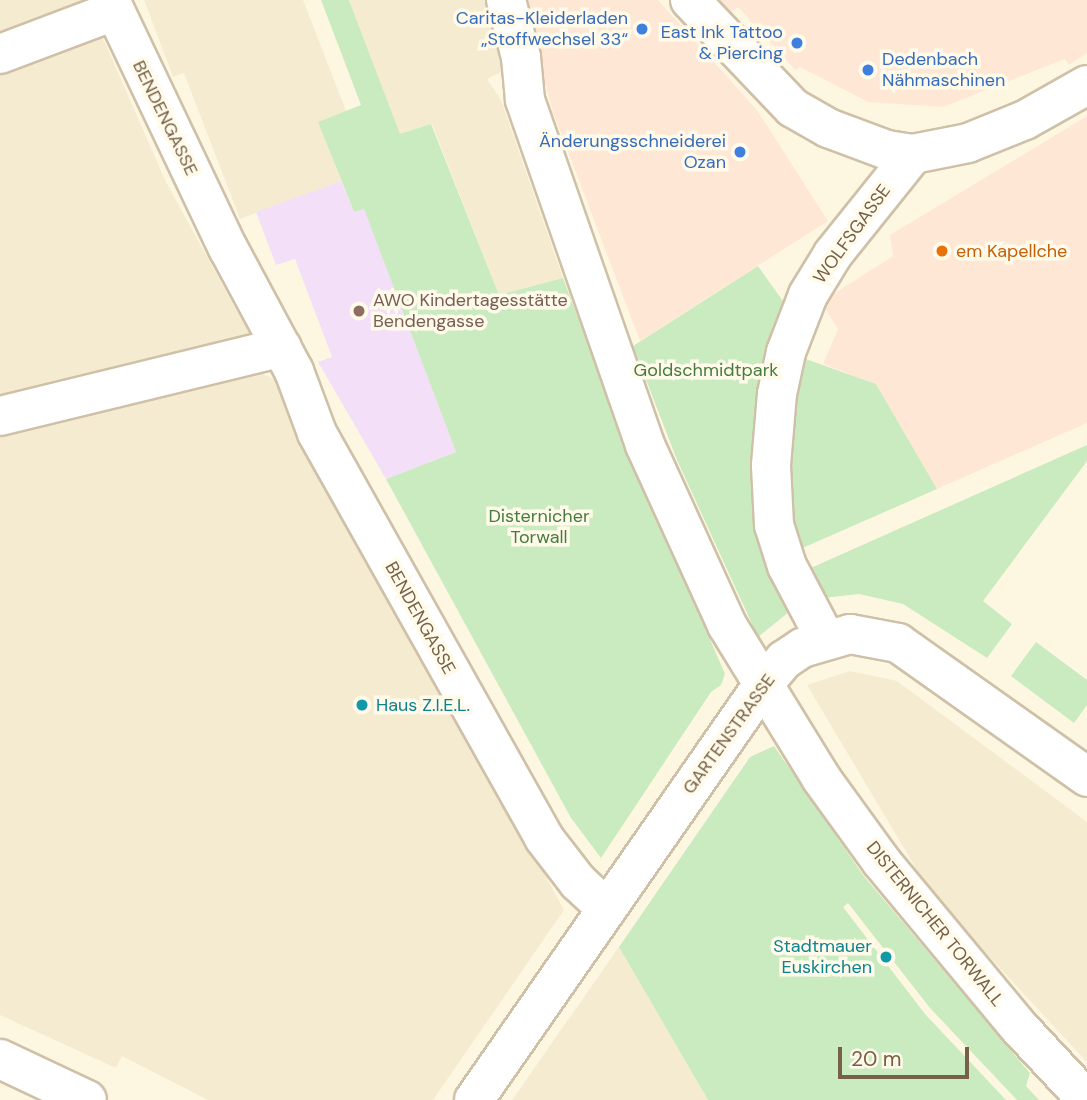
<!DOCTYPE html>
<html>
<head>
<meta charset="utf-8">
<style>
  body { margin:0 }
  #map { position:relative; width:1087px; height:1100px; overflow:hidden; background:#fdf7e2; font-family:"DM Sans",sans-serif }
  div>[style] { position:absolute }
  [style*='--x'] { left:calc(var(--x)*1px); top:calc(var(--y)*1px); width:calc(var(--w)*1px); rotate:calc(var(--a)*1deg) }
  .residential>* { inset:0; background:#f5ebd0 }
  .commercial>* { inset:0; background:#fee8d5 }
  .education>* { inset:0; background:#f4dff9 }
  .green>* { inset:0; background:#caebc0 }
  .roads { filter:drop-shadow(2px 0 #cfc0a8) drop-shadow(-2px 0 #cfc0a8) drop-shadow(0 2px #cfc0a8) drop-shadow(0 -2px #cfc0a8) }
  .minor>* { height:38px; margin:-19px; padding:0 19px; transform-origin:19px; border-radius:19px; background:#fff }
  .dots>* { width:19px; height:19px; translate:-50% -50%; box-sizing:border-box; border:4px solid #fffae9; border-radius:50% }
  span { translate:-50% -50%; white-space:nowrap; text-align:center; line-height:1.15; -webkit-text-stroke:7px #fffae9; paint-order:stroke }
  .shop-label { font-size:18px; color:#366cbe }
  .right { translate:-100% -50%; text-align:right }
  .left { translate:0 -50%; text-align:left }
  .street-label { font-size:18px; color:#766047 }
  .food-label { font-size:18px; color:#c56008 }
  .education-label { font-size:18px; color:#785e54 }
  .park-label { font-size:18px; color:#467c3f }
  .culture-label { font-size:18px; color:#0d838f }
  .scale { position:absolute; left:838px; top:1047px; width:131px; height:32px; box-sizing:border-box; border:4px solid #766047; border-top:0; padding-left:9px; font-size:21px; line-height:24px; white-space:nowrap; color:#766047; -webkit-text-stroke:5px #fffae9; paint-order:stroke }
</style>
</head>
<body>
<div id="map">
  <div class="residential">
    <div style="clip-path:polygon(0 0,86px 0,87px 1px,0 33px)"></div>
    <div style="clip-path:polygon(144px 0,303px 0,346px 111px,319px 122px,341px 181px,240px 219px,184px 73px,173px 77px)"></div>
    <div style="clip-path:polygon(349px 0,491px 0,509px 68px,487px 79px,501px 100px,563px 278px,499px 295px,432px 124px,400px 135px)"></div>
    <div style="clip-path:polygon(102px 36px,166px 182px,250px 335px,0 397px,0 74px)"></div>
    <div style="clip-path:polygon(255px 371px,275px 379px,564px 910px,433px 1100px,208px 1100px,122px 1056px,116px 1068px,0 1015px,0 434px)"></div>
    <div style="clip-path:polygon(850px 671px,897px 681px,1087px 822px,1087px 1062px,943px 907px,917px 870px,807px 685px)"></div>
    <div style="clip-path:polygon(619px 947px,708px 1100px,512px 1100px)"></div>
  </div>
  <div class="commercial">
    <div style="clip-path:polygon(521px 0,658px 0,757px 110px,828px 221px,640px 341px,553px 112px)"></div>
    <div style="clip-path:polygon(719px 0,1087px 0,1087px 53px,1069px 65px,1065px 59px,943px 107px,868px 102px,800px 67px,795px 70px,738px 7px,731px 12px)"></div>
    <div style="clip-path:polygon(1087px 116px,1087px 423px,937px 489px,876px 384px,823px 364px,838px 329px,821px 302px,893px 256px,890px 235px)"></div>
  </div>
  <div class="education">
    <div style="clip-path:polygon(341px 181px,354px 212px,364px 208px,456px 452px,386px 479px,318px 362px,332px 357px,295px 259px,276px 265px,256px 212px)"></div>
  </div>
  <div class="green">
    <div style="clip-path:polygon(321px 0,349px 0,400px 134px,431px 124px,499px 295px,563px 278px,627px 448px,725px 674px,721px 685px,711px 692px,601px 858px,571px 818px,386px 479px,456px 452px,364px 209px,354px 212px,318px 122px,361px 105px)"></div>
    <div style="clip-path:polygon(758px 266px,785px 304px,789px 612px,758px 637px,677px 460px,633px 346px)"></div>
    <div style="clip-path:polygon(800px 357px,876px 384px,937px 489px,798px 550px,787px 498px)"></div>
    <div style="clip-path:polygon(1087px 445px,1087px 461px,983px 601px,1012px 624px,987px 658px,903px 604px,859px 594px,823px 598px,804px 571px)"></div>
    <div style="clip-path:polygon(1036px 642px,1087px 680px,1087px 705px,1074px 723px,1011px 676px)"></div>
    <div style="clip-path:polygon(774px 746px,863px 875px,1030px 1073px,1026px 1086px,1039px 1100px,1017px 1100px,930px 1008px,848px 903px,843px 907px,925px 1014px,1006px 1100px,708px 1100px,619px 947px,750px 757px)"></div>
  </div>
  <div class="roads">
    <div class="minor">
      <div style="--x:110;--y:0;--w:275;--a:64.6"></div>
      <div style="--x:228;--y:248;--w:140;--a:61.8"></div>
      <div style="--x:294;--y:371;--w:66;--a:69.6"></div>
      <div style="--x:317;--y:433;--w:464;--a:60.7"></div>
      <div style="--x:544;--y:838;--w:56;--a:52.3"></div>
      <div style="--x:578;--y:882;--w:38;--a:43"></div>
      <div style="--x:506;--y:0;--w:59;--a:75.3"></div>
      <div style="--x:521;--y:57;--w:43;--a:84.7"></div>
      <div style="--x:525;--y:100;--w:365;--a:70.8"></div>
      <div style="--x:645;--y:445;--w:198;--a:65.5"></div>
      <div style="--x:727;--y:625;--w:180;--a:58.4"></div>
      <div style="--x:821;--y:778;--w:102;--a:54.1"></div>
      <div style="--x:881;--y:861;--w:213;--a:50.3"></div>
      <div style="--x:1017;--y:1025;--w:103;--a:47"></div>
      <div style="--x:690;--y:0;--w:149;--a:46.4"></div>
      <div style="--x:793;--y:108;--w:40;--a:29.7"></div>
      <div style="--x:828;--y:128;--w:63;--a:20.4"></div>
      <div style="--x:887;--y:150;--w:26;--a:9"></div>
      <div style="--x:913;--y:154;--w:56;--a:-11.3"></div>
      <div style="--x:968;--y:143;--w:61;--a:-22"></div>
      <div style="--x:1025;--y:120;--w:71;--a:-29.4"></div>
      <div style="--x:0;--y:54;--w:122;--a:-20.7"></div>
      <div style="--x:0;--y:416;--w:290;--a:-13.7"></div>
      <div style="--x:825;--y:638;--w:81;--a:-117.8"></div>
      <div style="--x:787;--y:566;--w:43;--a:-107.6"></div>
      <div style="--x:774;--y:525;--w:60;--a:-92.9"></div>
      <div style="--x:771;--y:465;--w:71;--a:-85.2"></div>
      <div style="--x:777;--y:394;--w:43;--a:-77.9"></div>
      <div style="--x:786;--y:352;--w:61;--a:-68.9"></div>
      <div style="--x:808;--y:295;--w:48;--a:-58.6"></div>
      <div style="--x:833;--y:254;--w:128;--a:-51.3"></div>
      <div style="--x:0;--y:1059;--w:96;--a:25.2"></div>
      <div style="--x:474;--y:1100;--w:504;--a:-55.18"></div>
      <div style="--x:762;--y:686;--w:34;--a:-50"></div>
      <div style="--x:784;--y:660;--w:22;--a:-34"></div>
      <div style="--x:802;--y:648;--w:50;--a:-16.3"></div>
      <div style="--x:850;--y:634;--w:49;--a:10.6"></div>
      <div style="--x:898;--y:643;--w:232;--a:35.3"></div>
    </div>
  </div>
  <div class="dots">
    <div style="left:642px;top:29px;background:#3f7fe0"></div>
    <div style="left:797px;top:43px;background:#3f7fe0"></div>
    <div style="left:868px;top:70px;background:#3f7fe0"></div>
    <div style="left:740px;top:152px;background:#3f7fe0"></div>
    <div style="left:942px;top:251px;background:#e8710a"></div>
    <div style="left:359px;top:311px;background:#8d6e63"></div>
    <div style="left:362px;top:705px;background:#0f9aa8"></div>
    <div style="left:886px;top:957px;background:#0f9aa8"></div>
  </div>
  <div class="shop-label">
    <span class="right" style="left:628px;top:29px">Caritas-Kleiderladen<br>„Stoffwechsel 33“</span>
    <span class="right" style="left:783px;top:43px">East Ink Tattoo<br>&amp; Piercing</span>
    <span class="left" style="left:882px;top:70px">Dedenbach<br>Nähmaschinen</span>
    <span class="right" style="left:726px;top:152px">Änderungsschneiderei<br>Ozan</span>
  </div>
  <div class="street-label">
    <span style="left:165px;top:118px;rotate:64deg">BENDENGASSE</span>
    <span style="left:852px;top:234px;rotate:-54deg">WOLFSGASSE</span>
    <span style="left:420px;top:618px;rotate:61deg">BENDENGASSE</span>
    <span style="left:729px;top:734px;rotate:-54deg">GARTENSTRASSE</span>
    <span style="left:935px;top:924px;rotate:51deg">DISTERNICHER TORWALL</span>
  </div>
  <div class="food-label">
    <span class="left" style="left:956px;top:251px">em Kapellche</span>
  </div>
  <div class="education-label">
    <span class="left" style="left:373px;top:311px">AWO Kindertagesstätte<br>Bendengasse</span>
  </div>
  <div class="park-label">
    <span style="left:706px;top:370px">Goldschmidtpark</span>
    <span style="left:539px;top:527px">Disternicher<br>Torwall</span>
  </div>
  <div class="culture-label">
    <span class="left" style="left:376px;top:705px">Haus Z.I.E.L.</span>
    <span class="right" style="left:872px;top:957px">Stadtmauer<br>Euskirchen</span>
  </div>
  <div class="scale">20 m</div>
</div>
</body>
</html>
